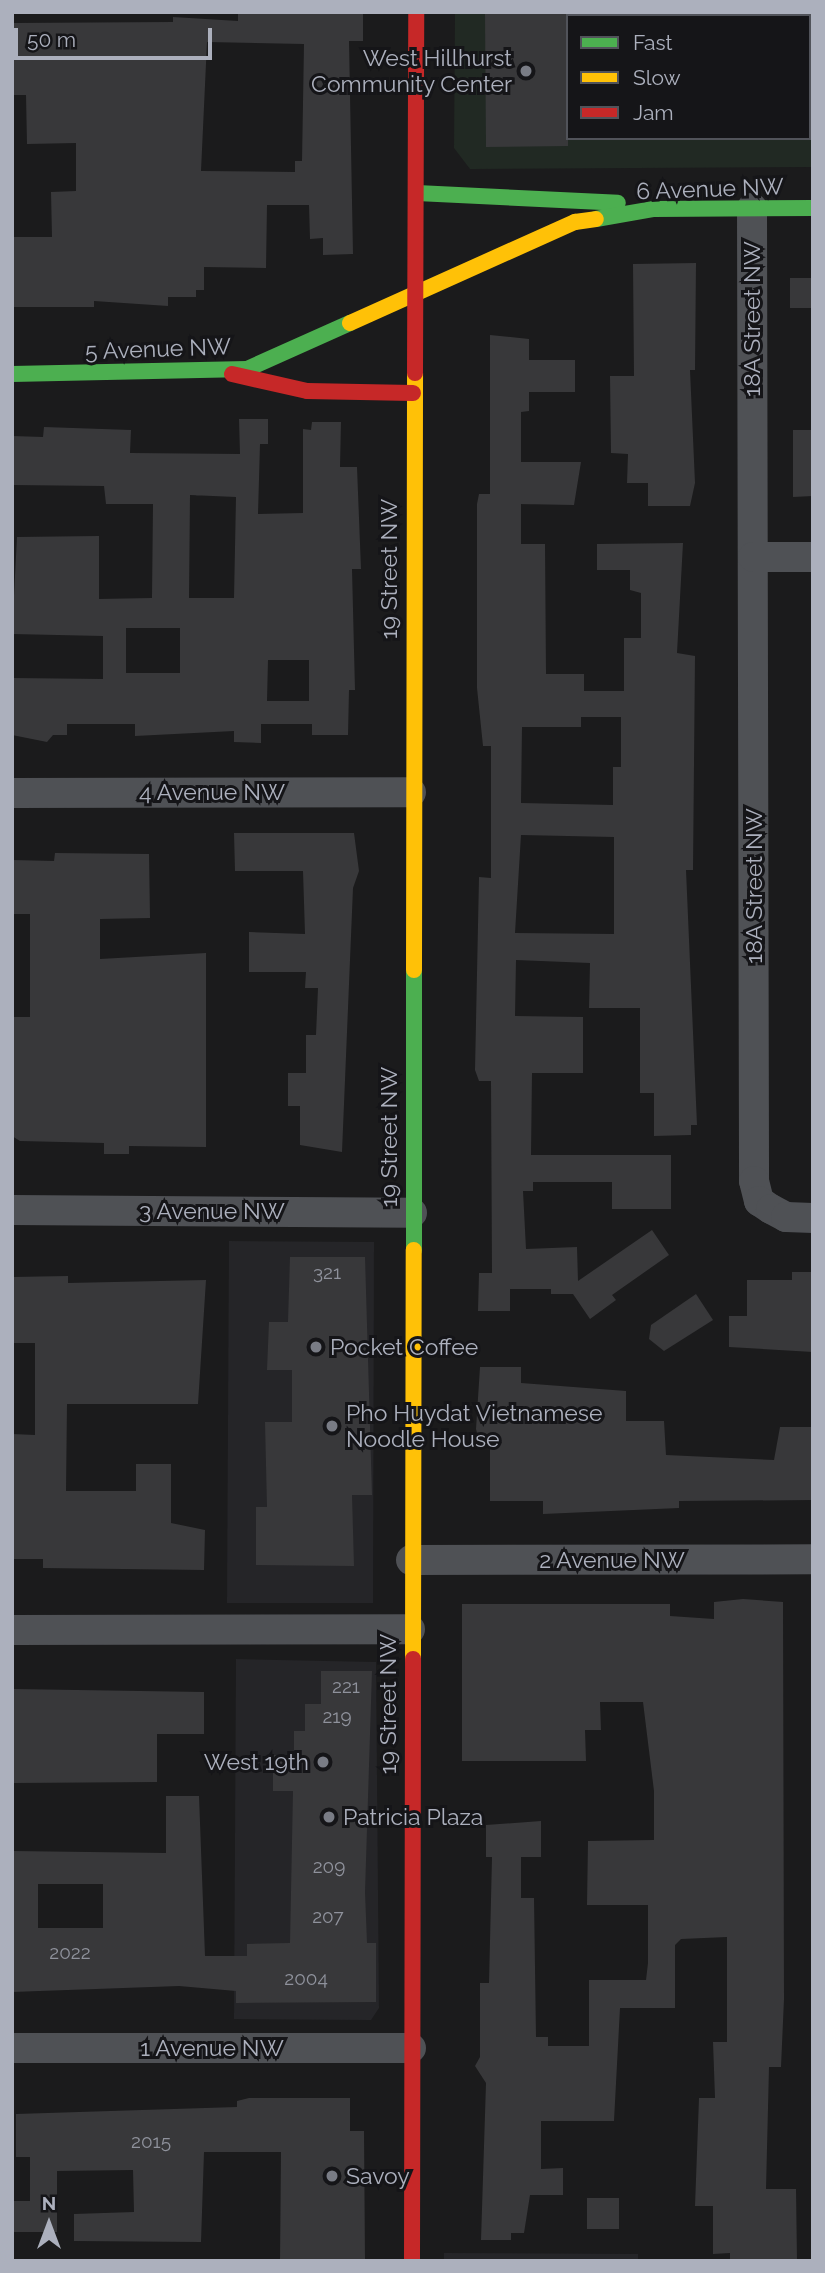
<!DOCTYPE html>
<html>
<head>
<meta charset="utf-8">
<style>
  body { margin:0 }
  #map { position:relative; width:825px; height:2273px; overflow:hidden; background:#1b1b1c; font-family:Raleway,sans-serif }
  div>[style] { position:absolute }
  [style*='--x'] { left:calc(var(--x)*1px); top:calc(var(--y)*1px); width:calc(var(--w)*1px); rotate:calc(var(--a)*1deg) }
  .built>* { inset:0; background:#252528 }
  .green>* { inset:0; background:#212923 }
  .building>* { inset:0; background:#38383a }
  .street>* { height:30px; margin:-15px; padding:0 15px; transform-origin:15px; border-radius:15px; background:#4f5155 }
  .fast>* { height:16px; margin:-8px; padding:0 8px; transform-origin:8px; border-radius:8px; background:#4caf50 }
  .slow>* { height:16px; margin:-8px; padding:0 8px; transform-origin:8px; border-radius:8px; background:#ffc107 }
  .jam>* { height:16px; margin:-8px; padding:0 8px; transform-origin:8px; border-radius:8px; background:#c62828 }
  .dots>* { width:19px; height:19px; translate:-50% -50%; box-sizing:border-box; border:4px solid #151518; border-radius:50% }
  span { translate:-50% -50%; white-space:nowrap; text-align:center; line-height:1.15; -webkit-text-stroke:6px #151518; paint-order:stroke }
  .number-label { font-size:19px; color:#8f929c }
  .number-label span { -webkit-text-stroke-width:0 }
  .poi-label { font-size:23px; color:#acb0bd }
  .right { translate:-100% -50%; text-align:right }
  .left { translate:0 -50%; text-align:left }
  .street-label { font-size:23px; color:#acb0bd }
  .frame { position:absolute; inset:0; border:14px solid #acb0bd; pointer-events:none }
  .legend { position:absolute; left:566px; top:14px; width:245px; height:126px; box-sizing:border-box; background:#151518; border:2px solid #51535a; margin:0; padding:9px 12px; list-style:none; font-size:21px; color:#acb0bd }
  .legend li { display:flex; align-items:center; gap:14px; height:35px }
  .legend b { width:35px; border:2px solid #51535a }
  .north { position:absolute; left:14px; top:2189px; width:70px; height:70px; -webkit-text-stroke:5px #151518; paint-order:stroke; rotate:0deg; font-size:19px; font-weight:700; line-height:28px; text-align:center; color:#acb0bd }
  .north::after { content:''; display:block; margin:auto; width:24px; height:32px; background:#acb0bd; clip-path:polygon(50% 0,100% 100%,50% 72%,0 100%) }
  .scale { position:absolute; left:14px; top:28px; width:198px; height:32px; box-sizing:border-box; border:4px solid #acb0bd; border-top:0; padding-left:9px; font-size:21px; line-height:24px; white-space:nowrap; color:#acb0bd; -webkit-text-stroke:5px #151518; paint-order:stroke }
</style>
</head>
<body>
<div id="map">
  <div class="built">
    <div style="clip-path:polygon(229px 1241px,374px 1242px,373px 1603px,227px 1603px)"></div>
    <div style="clip-path:polygon(236px 1659px,376px 1662px,379px 2008px,371px 2020px,234px 2019px)"></div>
    <div style="clip-path:polygon(444px 2253px,638px 2254px,638px 2261px,444px 2261px)"></div>
  </div>
  <div class="green">
    <div style="clip-path:polygon(evenodd,455px 12px,813px 12px,813px 167px,470px 169px,454px 148px,455px 12px,568px 16px,809px 16px,809px 138px,568px 138px,568px 16px)"></div>
  </div>
  <div class="building">
    <div style="clip-path:polygon(evenodd,238px 12px,363px 12px,363px 41px,349px 41px,353px 254px,323px 255px,323px 238px,310px 239px,309px 205px,267px 205px,266px 268px,204px 267px,204px 290px,196px 290px,196px 297px,168px 297px,168px 306px,94px 301px,94px 307px,13px 307px,13px 237px,52px 237px,51px 192px,76px 191px,76px 143px,27px 144px,26px 95px,14px 95px,14px 23px,173px 22px,173px 17px,238px 21px,238px 12px,207px 42px,304px 44px,302px 161px,295px 161px,295px 172px,201px 171px,207px 42px)"></div>
    <div style="clip-path:polygon(485px 12px,568px 12px,568px 146px,486px 147px)"></div>
    <div style="clip-path:polygon(696px 263px,695px 370px,690px 370px,695px 483px,690px 506px,648px 506px,648px 483px,627px 483px,628px 454px,611px 453px,610px 376px,634px 376px,633px 264px)"></div>
    <div style="clip-path:polygon(790px 278px,813px 278px,813px 308px,790px 308px)"></div>
    <div style="clip-path:polygon(evenodd,490px 335px,529px 339px,529px 360px,575px 360px,575px 392px,529px 392px,529px 411px,521px 412px,521px 462px,581px 462px,574px 505px,521px 504px,521px 544px,545px 544px,546px 674px,584px 674px,584px 691px,624px 691px,624px 638px,641px 638px,641px 593px,630px 590px,630px 570px,597px 570px,597px 544px,683px 543px,677px 653px,695px 656px,693px 870px,686px 870px,697px 1125px,691px 1125px,691px 1135px,654px 1136px,654px 1093px,640px 1093px,640px 1008px,589px 1008px,590px 963px,516px 960px,515px 1016px,583px 1017px,583px 1073px,532px 1073px,531px 1155px,671px 1155px,671px 1209px,612px 1209px,612px 1182px,533px 1182px,533px 1191px,523px 1191px,526px 1249px,577px 1247px,578px 1281px,652px 1230px,669px 1255px,612px 1295px,616px 1300px,590px 1319px,573px 1294px,551px 1294px,551px 1289px,510px 1289px,510px 1311px,478px 1311px,479px 1273px,492px 1273px,491px 1081px,479px 1081px,475px 1070px,479px 877px,491px 878px,491px 746px,483px 746px,477px 688px,477px 504px,479px 494px,490px 494px,490px 335px,581px 717px,621px 717px,621px 767px,613px 767px,613px 805px,521px 803px,522px 727px,581px 727px,581px 717px,490px 335px,521px 835px,614px 837px,614px 934px,515px 933px,521px 835px)"></div>
    <div style="clip-path:polygon(evenodd,239px 419px,268px 419px,268px 444px,260px 444px,258px 514px,303px 513px,303px 429px,311px 430px,312px 422px,341px 422px,340px 467px,357px 467px,361px 569px,352px 569px,355px 690px,349px 690px,348px 735px,312px 735px,312px 724px,261px 724px,261px 743px,234px 742px,234px 731px,135px 736px,135px 724px,67px 724px,67px 735px,53px 735px,47px 742px,12px 735px,12px 678px,103px 679px,103px 636px,12px 634px,17px 537px,99px 536px,99px 599px,152px 598px,153px 504px,106px 504px,104px 486px,12px 485px,12px 436px,43px 437px,44px 427px,131px 430px,130px 453px,240px 454px,239px 419px,190px 495px,236px 497px,234px 598px,189px 598px,190px 495px,239px 419px,126px 628px,180px 628px,180px 673px,126px 673px,126px 628px,239px 419px,268px 660px,309px 660px,309px 701px,267px 701px,268px 660px)"></div>
    <div style="clip-path:polygon(793px 430px,813px 430px,813px 496px,793px 497px)"></div>
    <div style="clip-path:polygon(234px 833px,354px 833px,359px 871px,353px 888px,342px 1152px,300px 1145px,300px 1106px,288px 1106px,288px 1073px,306px 1073px,306px 1035px,316px 1035px,318px 988px,305px 988px,306px 972px,249px 972px,249px 932px,305px 934px,303px 871px,235px 871px)"></div>
    <div style="clip-path:polygon(55px 853px,149px 854px,150px 918px,100px 919px,100px 959px,206px 953px,206px 1147px,129px 1146px,129px 1154px,104px 1154px,104px 1143px,20px 1141px,12px 1136px,14px 1017px,30px 1017px,30px 914px,12px 914px,12px 860px,54px 861px)"></div>
    <div style="clip-path:polygon(290px 1257px,365px 1257px,372px 1495px,352px 1495px,354px 1566px,256px 1565px,256px 1507px,267px 1507px,265px 1422px,292px 1422px,292px 1370px,267px 1370px,269px 1322px,288px 1322px)"></div>
    <div style="clip-path:polygon(792px 1272px,813px 1272px,813px 1352px,729px 1347px,729px 1316px,747px 1316px,747px 1280px,792px 1280px)"></div>
    <div style="clip-path:polygon(68px 1276px,68px 1283px,206px 1280px,198px 1404px,67px 1404px,66px 1491px,136px 1491px,136px 1464px,171px 1464px,171px 1523px,205px 1530px,204px 1570px,43px 1568px,43px 1559px,13px 1559px,12px 1434px,35px 1435px,35px 1343px,13px 1343px,13px 1277px)"></div>
    <div style="clip-path:polygon(696px 1294px,713px 1320px,664px 1351px,649px 1339px,651px 1325px)"></div>
    <div style="clip-path:polygon(480px 1367px,521px 1367px,521px 1383px,626px 1391px,626px 1421px,664px 1421px,666px 1455px,774px 1460px,780px 1427px,813px 1427px,813px 1500px,679px 1501px,679px 1508px,543px 1514px,543px 1501px,490px 1501px,490px 1445px,480px 1445px,476px 1429px)"></div>
    <div style="clip-path:polygon(743px 1599px,783px 1602px,784px 1999px,781px 2067px,769px 2067px,766px 2189px,796px 2189px,797px 2261px,730px 2261px,730px 2253px,713px 2254px,713px 2206px,695px 2206px,699px 2098px,715px 2098px,713px 2042px,727px 2042px,727px 1937px,681px 1939px,675px 1945px,675px 2008px,620px 2008px,614px 2121px,541px 2121px,541px 2169px,563px 2168px,563px 2195px,530px 2195px,524px 2233px,511px 2233px,511px 2240px,481px 2240px,486px 2083px,475px 2066px,480px 2057px,480px 1983px,489px 1983px,492px 1857px,486px 1857px,486px 1825px,541px 1821px,541px 1857px,521px 1857px,521px 1898px,534px 1898px,536px 2037px,548px 2037px,548px 2046px,589px 2046px,589px 1980px,646px 1980px,648px 1963px,648px 1905px,587px 1905px,588px 1841px,654px 1840px,654px 1791px,643px 1702px,600px 1702px,601px 1730px,585px 1730px,586px 1761px,462px 1761px,462px 1604px,670px 1604px,670px 1616px,714px 1619px,714px 1602px)"></div>
    <div style="clip-path:polygon(evenodd,321px 1671px,372px 1671px,365px 1892px,367px 1943px,376px 1943px,376px 2002px,236px 2003px,236px 1991px,179px 1986px,12px 1992px,12px 1851px,166px 1853px,166px 1796px,199px 1796px,205px 1956px,247px 1956px,247px 1944px,290px 1943px,293px 1791px,273px 1791px,273px 1755px,294px 1755px,294px 1731px,305px 1731px,305px 1704px,321px 1704px,321px 1671px,38px 1884px,103px 1884px,103px 1928px,38px 1928px,38px 1884px)"></div>
    <div style="clip-path:polygon(13px 1689px,204px 1692px,204px 1734px,157px 1734px,157px 1782px,13px 1783px)"></div>
    <div style="clip-path:polygon(249px 2098px,350px 2098px,350px 2131px,364px 2131px,365px 2261px,280px 2261px,281px 2152px,204px 2152px,201px 2242px,74px 2241px,74px 2214px,134px 2212px,133px 2170px,57px 2171px,57px 2232px,13px 2232px,12px 2201px,30px 2201px,30px 2157px,16px 2157px,16px 2114px,237px 2107px,237px 2101px)"></div>
    <div style="clip-path:polygon(587px 2198px,619px 2198px,619px 2229px,587px 2229px)"></div>
  </div>
  <div class="street">
    <div style="--x:752;--y:208;--w:973;--a:89.88"></div>
    <div style="--x:754;--y:1181;--w:21;--a:76"></div>
    <div style="--x:759;--y:1201;--w:14;--a:34"></div>
    <div style="--x:771;--y:1209;--w:17;--a:28"></div>
    <div style="--x:786;--y:1217;--w:27;--a:2"></div>
    <div style="--x:753;--y:557;--w:60;--a:0"></div>
    <div style="--x:12;--y:793;--w:399;--a:-0.1"></div>
    <div style="--x:12;--y:1210;--w:400;--a:0.4"></div>
    <div style="--x:411;--y:1560;--w:402;--a:-0.1"></div>
    <div style="--x:12;--y:1630;--w:398;--a:-0.1"></div>
    <div style="--x:12;--y:2048;--w:399;--a:0"></div>
  </div>
  <div class="fast">
    <div style="--x:417;--y:193;--w:201;--a:2.8"></div>
    <div style="--x:596;--y:219;--w:59;--a:-9.8"></div>
    <div style="--x:654;--y:209;--w:159;--a:-0.4"></div>
    <div style="--x:12;--y:374;--w:235;--a:-1.2"></div>
    <div style="--x:247;--y:369;--w:113;--a:-24.1"></div>
    <div style="--x:414;--y:1250;--w:280;--a:-90"></div>
  </div>
  <div class="slow">
    <div style="--x:350;--y:323;--w:247;--a:-24.2"></div>
    <div style="--x:575;--y:222;--w:21;--a:-8"></div>
    <div style="--x:414;--y:970;--w:597;--a:-89.9"></div>
    <div style="--x:413;--y:1659;--w:409;--a:-89.9"></div>
  </div>
  <div class="jam">
    <div style="--x:415;--y:373;--w:361;--a:-89.8"></div>
    <div style="--x:232;--y:374;--w:77;--a:12.8"></div>
    <div style="--x:307;--y:391;--w:106;--a:1.1"></div>
    <div style="--x:412;--y:2261;--w:602;--a:-89.9"></div>
  </div>
  <div class="dots">
    <div style="left:526px;top:71px;background:#797c85"></div>
    <div style="left:316px;top:1347px;background:#797c85"></div>
    <div style="left:332px;top:1426px;background:#797c85"></div>
    <div style="left:323px;top:1762px;background:#797c85"></div>
    <div style="left:329px;top:1817px;background:#797c85"></div>
    <div style="left:332px;top:2176px;background:#797c85"></div>
  </div>
  <div class="number-label">
    <span style="left:327px;top:1273px">321</span>
    <span style="left:346px;top:1687px">221</span>
    <span style="left:337px;top:1717px">219</span>
    <span style="left:329px;top:1867px">209</span>
    <span style="left:328px;top:1917px">207</span>
    <span style="left:70px;top:1953px">2022</span>
    <span style="left:306px;top:1979px">2004</span>
    <span style="left:151px;top:2142px">2015</span>
  </div>
  <div class="poi-label">
    <span class="right" style="left:512px;top:71px">West Hillhurst<br>Community Center</span>
    <span class="left" style="left:330px;top:1347px">Pocket Coffee</span>
    <span class="left" style="left:346px;top:1426px">Pho Huydat Vietnamese<br>Noodle House</span>
    <span class="right" style="left:309px;top:1762px">West 19th</span>
    <span class="left" style="left:343px;top:1817px">Patricia Plaza</span>
    <span class="left" style="left:346px;top:2176px">Savoy</span>
  </div>
  <div class="street-label">
    <span style="left:710px;top:189px;rotate:-2deg">6 Avenue NW</span>
    <span style="left:752px;top:319px;rotate:-90deg">18A Street NW</span>
    <span style="left:158px;top:349px;rotate:-2deg">5 Avenue NW</span>
    <span style="left:389px;top:569px;rotate:-90deg">19 Street NW</span>
    <span style="left:212px;top:792px">4 Avenue NW</span>
    <span style="left:754px;top:886px;rotate:-90deg">18A Street NW</span>
    <span style="left:389px;top:1137px;rotate:-90deg">19 Street NW</span>
    <span style="left:212px;top:1211px">3 Avenue NW</span>
    <span style="left:612px;top:1560px">2 Avenue NW</span>
    <span style="left:388px;top:1704px;rotate:-90deg">19 Street NW</span>
    <span style="left:212px;top:2048px">1 Avenue NW</span>
  </div>
  <div class="frame"></div>
  <ul class="legend">
  <li><b style="height:9px;background:#4caf50"></b>Fast</li>
  <li><b style="height:9px;background:#ffc107"></b>Slow</li>
  <li><b style="height:9px;background:#c62828"></b>Jam</li>
  </ul>
  <div class="north">N</div>
  <div class="scale">50 m</div>
</div>
</body>
</html>
